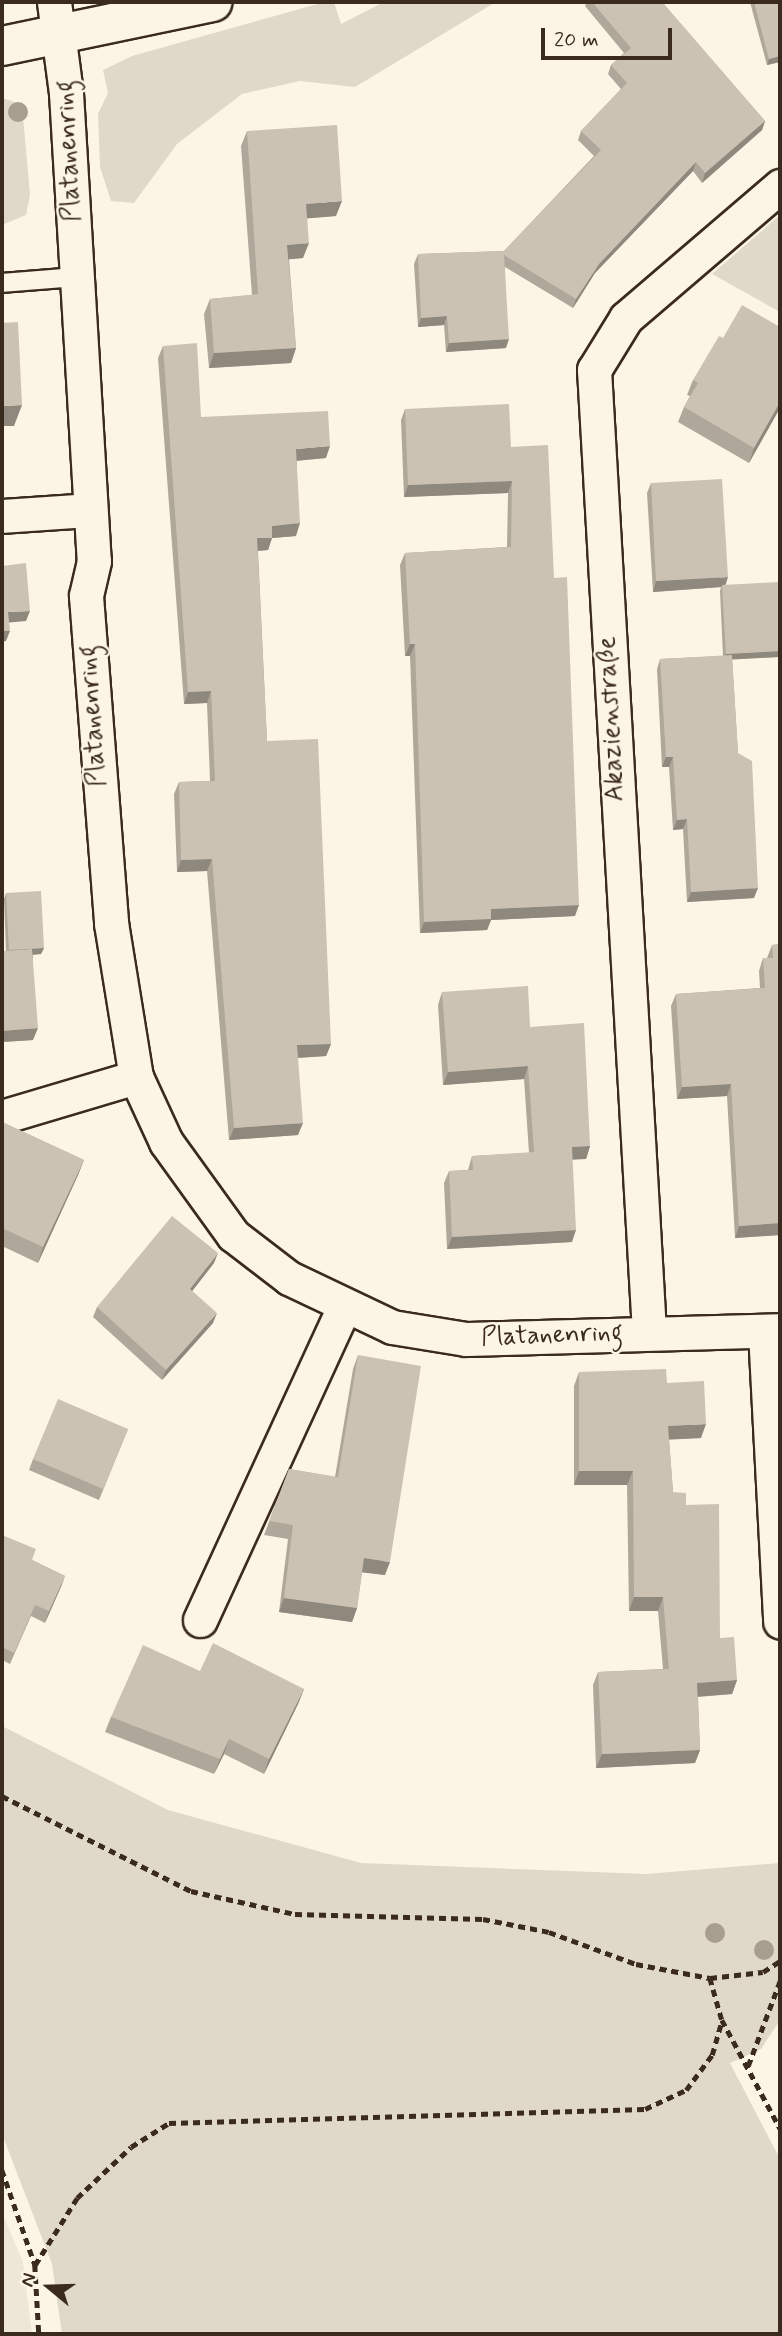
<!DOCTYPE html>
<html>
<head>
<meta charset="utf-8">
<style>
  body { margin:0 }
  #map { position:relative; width:782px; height:2336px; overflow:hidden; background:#fcf5e5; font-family:Mynerve,sans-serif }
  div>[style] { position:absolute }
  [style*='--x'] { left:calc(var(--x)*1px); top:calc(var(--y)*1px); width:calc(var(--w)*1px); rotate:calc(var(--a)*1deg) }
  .built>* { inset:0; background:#eee6d6 }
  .green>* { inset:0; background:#e0d8c8 }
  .path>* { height:4.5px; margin-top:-2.25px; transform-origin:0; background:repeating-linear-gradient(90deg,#3b2a1e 0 7px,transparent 0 12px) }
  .roads { filter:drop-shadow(2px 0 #3b2a1e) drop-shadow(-2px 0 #3b2a1e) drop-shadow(0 2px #3b2a1e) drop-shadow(0 -2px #3b2a1e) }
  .lane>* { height:18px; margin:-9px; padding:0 9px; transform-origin:9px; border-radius:9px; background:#fcf5e5 }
  .street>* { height:33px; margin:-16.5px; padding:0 16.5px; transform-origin:16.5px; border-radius:16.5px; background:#fcf5e5 }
  .secondary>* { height:38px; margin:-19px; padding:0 19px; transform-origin:19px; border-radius:19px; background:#fcf5e5 }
  .trees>* { width:20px; height:20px; margin:-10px; border-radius:50%; background:#a89e8f }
  .wall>* { inset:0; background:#afa79a }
  .shaded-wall>* { inset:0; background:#8f887d }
  .building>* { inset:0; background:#ccc2b3 }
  span { translate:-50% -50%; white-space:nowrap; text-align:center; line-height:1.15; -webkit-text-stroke:5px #fcf5e5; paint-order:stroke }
  .street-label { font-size:26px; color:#3b2a1e }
  .frame { position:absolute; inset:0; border:4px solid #3b2a1e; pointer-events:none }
  .north { position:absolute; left:14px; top:2252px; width:70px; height:70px; -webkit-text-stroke:5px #fcf5e5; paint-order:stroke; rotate:289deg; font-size:19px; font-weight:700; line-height:28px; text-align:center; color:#3b2a1e }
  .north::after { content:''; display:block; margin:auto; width:24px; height:32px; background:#3b2a1e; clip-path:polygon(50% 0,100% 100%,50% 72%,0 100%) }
  .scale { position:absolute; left:541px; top:28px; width:131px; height:32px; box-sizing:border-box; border:4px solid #3b2a1e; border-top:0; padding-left:9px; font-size:21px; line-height:24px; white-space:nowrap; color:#3b2a1e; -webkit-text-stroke:5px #fcf5e5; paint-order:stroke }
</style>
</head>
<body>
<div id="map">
  <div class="built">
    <div style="clip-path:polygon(2px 2213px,23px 2262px,32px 2334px,2px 2334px)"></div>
  </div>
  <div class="green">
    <div style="clip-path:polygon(325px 2px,334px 2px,341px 24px,384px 2px,496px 2px,355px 87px,300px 81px,242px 94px,177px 144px,134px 203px,111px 201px,100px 167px,98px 114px,108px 93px,103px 70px,132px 56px)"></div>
    <div style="clip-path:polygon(3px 98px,22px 105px,30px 195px,26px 215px,2px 225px)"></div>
    <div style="clip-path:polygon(780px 215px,780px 312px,712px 274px)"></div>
    <div style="clip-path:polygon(2px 1726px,168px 1810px,361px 1863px,646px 1874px,780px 1863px,780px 2020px,761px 2049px,730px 2063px,780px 2159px,780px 2334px,62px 2334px,52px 2264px,2px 2134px)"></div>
  </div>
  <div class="path">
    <div style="--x:2;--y:1796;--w:212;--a:26.7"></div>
    <div style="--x:191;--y:1891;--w:107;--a:12.5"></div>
    <div style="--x:295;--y:1914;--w:188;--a:1.5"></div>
    <div style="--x:483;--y:1919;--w:67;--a:11.1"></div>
    <div style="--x:549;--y:1932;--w:93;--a:20.2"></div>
    <div style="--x:636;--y:1964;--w:75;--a:10.7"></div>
    <div style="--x:710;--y:1978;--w:53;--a:-6.5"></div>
    <div style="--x:763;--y:1972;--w:20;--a:-33"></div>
    <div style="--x:710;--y:1978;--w:44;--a:74.1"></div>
    <div style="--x:722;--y:2020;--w:123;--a:61.8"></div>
    <div style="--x:748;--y:2066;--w:91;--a:-69.4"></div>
    <div style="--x:2;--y:2170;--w:101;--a:70.8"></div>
    <div style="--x:35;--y:2265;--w:69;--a:86.7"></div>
    <div style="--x:35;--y:2265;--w:79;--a:-57.9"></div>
    <div style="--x:77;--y:2198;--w:74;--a:-43.4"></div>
    <div style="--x:131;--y:2147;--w:45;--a:-32.3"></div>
    <div style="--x:169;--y:2123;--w:476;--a:-1.7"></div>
    <div style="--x:645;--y:2109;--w:45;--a:-24.9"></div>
    <div style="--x:686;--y:2090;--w:44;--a:-53.4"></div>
    <div style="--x:712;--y:2055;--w:36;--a:-74"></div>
  </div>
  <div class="roads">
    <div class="lane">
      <div style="--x:2;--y:283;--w:75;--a:-4.6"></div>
    </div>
    <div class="street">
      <div style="--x:54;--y:2;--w:92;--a:82.5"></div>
      <div style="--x:66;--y:93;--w:469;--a:86.6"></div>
      <div style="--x:94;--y:561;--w:36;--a:103"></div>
      <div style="--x:86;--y:596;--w:328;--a:85.6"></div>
      <div style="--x:111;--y:923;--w:156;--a:80.8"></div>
      <div style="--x:136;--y:1077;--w:72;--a:65.2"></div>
      <div style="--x:166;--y:1142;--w:115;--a:54.2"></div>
      <div style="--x:233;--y:1235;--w:71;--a:37.5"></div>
      <div style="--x:289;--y:1278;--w:114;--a:25.4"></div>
      <div style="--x:392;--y:1327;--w:75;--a:9.2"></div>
      <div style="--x:466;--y:1339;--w:314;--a:-1.6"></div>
      <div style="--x:2;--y:516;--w:88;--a:-3.9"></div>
      <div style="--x:2;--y:1117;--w:140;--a:-16.6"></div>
      <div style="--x:765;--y:1331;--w:291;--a:87"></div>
      <div style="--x:649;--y:1332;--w:964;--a:-93.27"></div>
      <div style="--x:594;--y:370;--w:61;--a:-58.4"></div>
      <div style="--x:626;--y:318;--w:203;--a:-40.6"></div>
      <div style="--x:200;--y:1620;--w:342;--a:-65.3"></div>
    </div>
    <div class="secondary">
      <div style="--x:2;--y:46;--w:215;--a:-11.8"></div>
    </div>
  </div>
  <div class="trees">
    <div style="left:18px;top:112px"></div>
    <div style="left:715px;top:1933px"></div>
    <div style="left:764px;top:1950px"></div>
  </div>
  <div class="wall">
    <div style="clip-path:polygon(587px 2px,662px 2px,765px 121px,762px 130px,702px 183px,693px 171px,595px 273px,573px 308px,505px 267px,506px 348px,446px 352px,444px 325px,418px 327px,414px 264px,418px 254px,504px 251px,594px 156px,578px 140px,581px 131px,621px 89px,608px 74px,611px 65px,624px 53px,585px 6px)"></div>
    <div style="clip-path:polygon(750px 2px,780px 2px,780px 62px,767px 65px)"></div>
    <div style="clip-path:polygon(247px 131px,336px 216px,307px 218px,303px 258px,289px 259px,296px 348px,291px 363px,209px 368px,204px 314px,210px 299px,252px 295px,241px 146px)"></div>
    <div style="clip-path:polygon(780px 327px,780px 408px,749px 463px,678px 422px,684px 407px,690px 396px,687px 395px,693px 380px)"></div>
    <div style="clip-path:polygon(163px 346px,201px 417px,326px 458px,297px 461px,296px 536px,272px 538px,268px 550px,258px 551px,267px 741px,331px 1044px,326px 1056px,298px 1058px,298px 1135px,229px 1140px,207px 871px,177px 872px,174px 794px,179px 782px,210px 781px,207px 703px,184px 704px,158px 358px)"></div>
    <div style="clip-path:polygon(405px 409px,511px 447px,554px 578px,575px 916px,491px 920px,487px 930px,420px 933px,410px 656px,405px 656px,400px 565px,405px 553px,507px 547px,508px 493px,404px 497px,401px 420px)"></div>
    <div style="clip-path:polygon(651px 483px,725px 585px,780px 618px,779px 657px,732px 659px,738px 753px,754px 898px,687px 902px,683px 829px,673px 830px,669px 767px,662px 767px,657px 669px,660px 659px,723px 656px,720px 591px,721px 587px,653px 592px,647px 493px)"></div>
    <div style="clip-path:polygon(6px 893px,44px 948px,41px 954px,33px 955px,33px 1040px,2px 1042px,2px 951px,6px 951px,4px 899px)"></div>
    <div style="clip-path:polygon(780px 944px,780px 1235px,735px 1238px,727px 1096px,677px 1099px,671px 1006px,676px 994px,760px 988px,759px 971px,763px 958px,767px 958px,772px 945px)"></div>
    <div style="clip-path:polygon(442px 992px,530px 1027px,590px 1146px,586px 1159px,572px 1159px,572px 1242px,447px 1249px,444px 1183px,449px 1171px,468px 1170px,472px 1156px,529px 1153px,524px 1079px,443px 1085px,438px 1005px)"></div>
    <div style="clip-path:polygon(2px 1122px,84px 1160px,78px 1175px,38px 1263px,2px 1246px)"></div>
    <div style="clip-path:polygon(214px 1263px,192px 1291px,213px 1323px,162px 1380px,93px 1317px,97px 1307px)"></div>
    <div style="clip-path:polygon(358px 1355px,385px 1575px,362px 1572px,357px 1608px,352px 1622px,279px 1612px,288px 1539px,264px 1535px,289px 1469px,335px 1477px,353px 1369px)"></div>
    <div style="clip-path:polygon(579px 1372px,667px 1383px,701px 1438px,669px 1439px,673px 1492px,686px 1505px,720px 1638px,737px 1680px,732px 1694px,698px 1697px,700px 1750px,695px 1763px,596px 1768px,593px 1685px,598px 1672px,663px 1669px,658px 1611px,629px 1611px,627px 1485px,574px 1485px,574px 1386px)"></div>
    <div style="clip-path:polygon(128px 1429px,99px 1500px,29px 1470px,33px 1459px)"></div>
    <div style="clip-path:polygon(2px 1535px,32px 1560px,65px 1576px,45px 1623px,31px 1616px,10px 1664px,2px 1660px)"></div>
    <div style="clip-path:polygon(200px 1671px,304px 1689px,298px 1704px,264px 1774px,224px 1754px,214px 1774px,105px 1732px,111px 1717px)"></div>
  </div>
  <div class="shaded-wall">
    <div style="clip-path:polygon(780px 56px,780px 62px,767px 65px,769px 59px)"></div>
    <div style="clip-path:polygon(765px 121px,762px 130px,702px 183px,705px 173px)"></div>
    <div style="clip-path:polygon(696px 162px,693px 171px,595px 273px,573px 308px,576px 299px,599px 264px)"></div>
    <div style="clip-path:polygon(342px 201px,336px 216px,301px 219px,306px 204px)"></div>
    <div style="clip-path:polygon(309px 243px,303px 258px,282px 260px,287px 245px)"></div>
    <div style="clip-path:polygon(447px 316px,444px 325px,418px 327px,421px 318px)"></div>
    <div style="clip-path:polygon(509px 339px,506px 348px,446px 352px,449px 343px)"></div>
    <div style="clip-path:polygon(296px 348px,291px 363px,209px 368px,214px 353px)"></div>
    <div style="clip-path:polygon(780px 402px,780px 408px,749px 463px,754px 448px)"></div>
    <div style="clip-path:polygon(22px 405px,14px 426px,2px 426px,2px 406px)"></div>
    <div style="clip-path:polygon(330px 446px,326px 458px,291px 461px,296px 449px)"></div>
    <div style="clip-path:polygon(512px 481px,508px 493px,404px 497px,408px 485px)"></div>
    <div style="clip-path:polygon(300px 523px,296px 536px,272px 538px,268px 550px,253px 551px,257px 538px,272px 526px)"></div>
    <div style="clip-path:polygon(728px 577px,725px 587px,722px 585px,721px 587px,653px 592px,656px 581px)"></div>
    <div style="clip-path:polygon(30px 611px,26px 621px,4px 623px,8px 612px)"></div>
    <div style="clip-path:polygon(2px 631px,10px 631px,6px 641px,2px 642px)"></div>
    <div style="clip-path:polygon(410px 644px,415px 644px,410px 656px,405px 656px)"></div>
    <div style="clip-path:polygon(780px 651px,779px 657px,723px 660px,726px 654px)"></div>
    <div style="clip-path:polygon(211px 691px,207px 703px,184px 704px,188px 692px)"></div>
    <div style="clip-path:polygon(666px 757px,673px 757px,669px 767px,662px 767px)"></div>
    <div style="clip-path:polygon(687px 819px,683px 829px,673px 830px,677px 820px)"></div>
    <div style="clip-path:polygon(212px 859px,207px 871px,177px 872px,181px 860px)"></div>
    <div style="clip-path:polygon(758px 888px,754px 898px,687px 902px,691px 892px)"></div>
    <div style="clip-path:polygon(579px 905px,575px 916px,491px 920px,487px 930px,420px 933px,424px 922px,491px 909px)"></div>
    <div style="clip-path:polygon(44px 948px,41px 954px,7px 956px,9px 950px)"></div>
    <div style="clip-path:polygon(38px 1028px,33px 1040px,2px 1042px,2px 1031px)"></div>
    <div style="clip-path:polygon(331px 1044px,326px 1056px,293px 1058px,297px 1045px)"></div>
    <div style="clip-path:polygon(528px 1066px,524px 1079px,443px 1085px,448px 1072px)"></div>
    <div style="clip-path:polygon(731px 1084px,727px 1096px,677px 1099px,682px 1087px)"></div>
    <div style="clip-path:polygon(303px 1123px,298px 1135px,229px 1140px,234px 1128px)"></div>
    <div style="clip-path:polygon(590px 1146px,586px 1159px,567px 1160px,572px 1147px)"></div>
    <div style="clip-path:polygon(84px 1160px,78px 1175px,38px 1263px,43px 1247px)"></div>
    <div style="clip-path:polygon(780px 1223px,780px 1235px,735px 1238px,739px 1226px)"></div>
    <div style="clip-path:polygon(576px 1230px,572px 1242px,447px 1249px,452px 1237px)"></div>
    <div style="clip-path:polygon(218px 1253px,214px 1263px,186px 1299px,190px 1289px)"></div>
    <div style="clip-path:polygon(217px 1313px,213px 1323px,162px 1380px,166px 1370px)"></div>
    <div style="clip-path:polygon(706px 1424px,701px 1438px,663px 1440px,668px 1426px)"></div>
    <div style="clip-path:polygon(579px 1471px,633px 1471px,627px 1485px,574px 1485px)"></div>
    <div style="clip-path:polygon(364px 1558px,390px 1562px,385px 1575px,359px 1572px)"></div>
    <div style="clip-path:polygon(65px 1576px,61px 1587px,45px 1623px,49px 1611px)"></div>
    <div style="clip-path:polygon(634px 1597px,663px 1597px,658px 1611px,629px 1611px)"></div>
    <div style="clip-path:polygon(284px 1598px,357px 1608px,352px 1622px,279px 1612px)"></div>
    <div style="clip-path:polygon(737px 1680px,732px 1694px,692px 1697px,697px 1683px)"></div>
    <div style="clip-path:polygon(304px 1689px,298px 1704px,264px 1774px,269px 1759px)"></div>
    <div style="clip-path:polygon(229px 1739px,224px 1754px,214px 1774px,220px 1759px)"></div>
    <div style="clip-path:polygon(700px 1750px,695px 1763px,596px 1768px,602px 1754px)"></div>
  </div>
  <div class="building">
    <div style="clip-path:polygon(592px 2px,662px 2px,765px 121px,705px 173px,696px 162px,599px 264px,576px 299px,504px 255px,509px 339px,449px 343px,447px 316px,421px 318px,418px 254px,504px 251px,601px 150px,581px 131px,627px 83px,611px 65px,631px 48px)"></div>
    <div style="clip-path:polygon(754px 2px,780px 2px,780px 56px,769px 59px)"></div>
    <div style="clip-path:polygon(337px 125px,342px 201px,306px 204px,309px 243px,287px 245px,296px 348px,214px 353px,210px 299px,258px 294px,247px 131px)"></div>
    <div style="clip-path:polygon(742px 305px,780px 327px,780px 402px,754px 448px,684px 407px,698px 383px,693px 380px,719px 336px,723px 338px)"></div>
    <div style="clip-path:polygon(18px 322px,22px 405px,2px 406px,2px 323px)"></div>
    <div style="clip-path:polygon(197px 343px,201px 417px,328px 411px,330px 446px,296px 449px,300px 523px,272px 526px,272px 538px,257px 538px,267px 741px,318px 739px,331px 1044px,297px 1045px,303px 1123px,234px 1128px,212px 859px,181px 860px,179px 782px,215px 781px,211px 691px,188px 692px,163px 346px)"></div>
    <div style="clip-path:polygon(509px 404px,511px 447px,548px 445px,554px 578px,567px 577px,579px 905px,491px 909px,491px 919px,424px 922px,415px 644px,410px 644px,405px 553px,511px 547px,512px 481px,408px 485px,405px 409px)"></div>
    <div style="clip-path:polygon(722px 479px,728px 577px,656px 581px,651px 483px)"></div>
    <div style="clip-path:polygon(26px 563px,30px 611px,8px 612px,10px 631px,2px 631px,2px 566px)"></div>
    <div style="clip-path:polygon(779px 582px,780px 651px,726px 654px,722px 585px)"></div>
    <div style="clip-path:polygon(732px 655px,738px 753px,752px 761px,758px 888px,691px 892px,687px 819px,677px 820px,673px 757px,666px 757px,660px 659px)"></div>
    <div style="clip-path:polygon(41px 891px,44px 948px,9px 950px,6px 893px)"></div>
    <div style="clip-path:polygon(780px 944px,780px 1223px,739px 1226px,731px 1084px,682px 1087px,676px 994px,765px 988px,763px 958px,773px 958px,772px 945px)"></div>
    <div style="clip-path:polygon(32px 949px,38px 1028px,2px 1031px,2px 951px)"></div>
    <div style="clip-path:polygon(528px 986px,530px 1027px,584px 1023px,590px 1146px,572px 1147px,576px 1230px,452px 1237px,449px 1171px,473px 1170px,472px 1156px,534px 1152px,528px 1066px,448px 1072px,442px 992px)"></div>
    <div style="clip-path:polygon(2px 1122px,84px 1160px,43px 1247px,2px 1228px)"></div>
    <div style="clip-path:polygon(172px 1216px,218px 1253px,190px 1289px,217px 1313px,166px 1370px,97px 1307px)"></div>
    <div style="clip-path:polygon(358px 1355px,421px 1366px,390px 1562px,364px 1558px,357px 1608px,284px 1598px,293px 1525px,269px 1521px,289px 1469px,338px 1477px)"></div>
    <div style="clip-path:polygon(666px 1369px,667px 1383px,704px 1381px,706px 1424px,668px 1426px,673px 1492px,686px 1493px,686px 1505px,719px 1504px,720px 1638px,734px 1637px,737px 1680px,697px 1683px,700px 1750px,602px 1754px,598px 1672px,669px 1669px,663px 1597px,634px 1597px,633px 1471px,579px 1471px,579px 1372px)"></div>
    <div style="clip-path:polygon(58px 1399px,128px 1429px,103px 1489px,33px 1459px)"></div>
    <div style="clip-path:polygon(2px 1535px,36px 1549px,32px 1560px,65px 1576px,49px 1611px,35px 1605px,14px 1653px,2px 1647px)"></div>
    <div style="clip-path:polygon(213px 1643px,304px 1689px,269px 1759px,229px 1739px,220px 1759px,111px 1717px,143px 1645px,200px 1671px)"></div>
  </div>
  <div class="street-label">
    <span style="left:70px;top:151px;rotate:-93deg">Platanenring</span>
    <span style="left:94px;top:716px;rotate:-94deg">Platanenring</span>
    <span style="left:612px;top:719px;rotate:-93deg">Akazienstraße</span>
    <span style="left:552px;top:1336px;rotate:-2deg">Platanenring</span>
  </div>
  <div class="frame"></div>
  <div class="north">N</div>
  <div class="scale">20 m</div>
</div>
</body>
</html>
